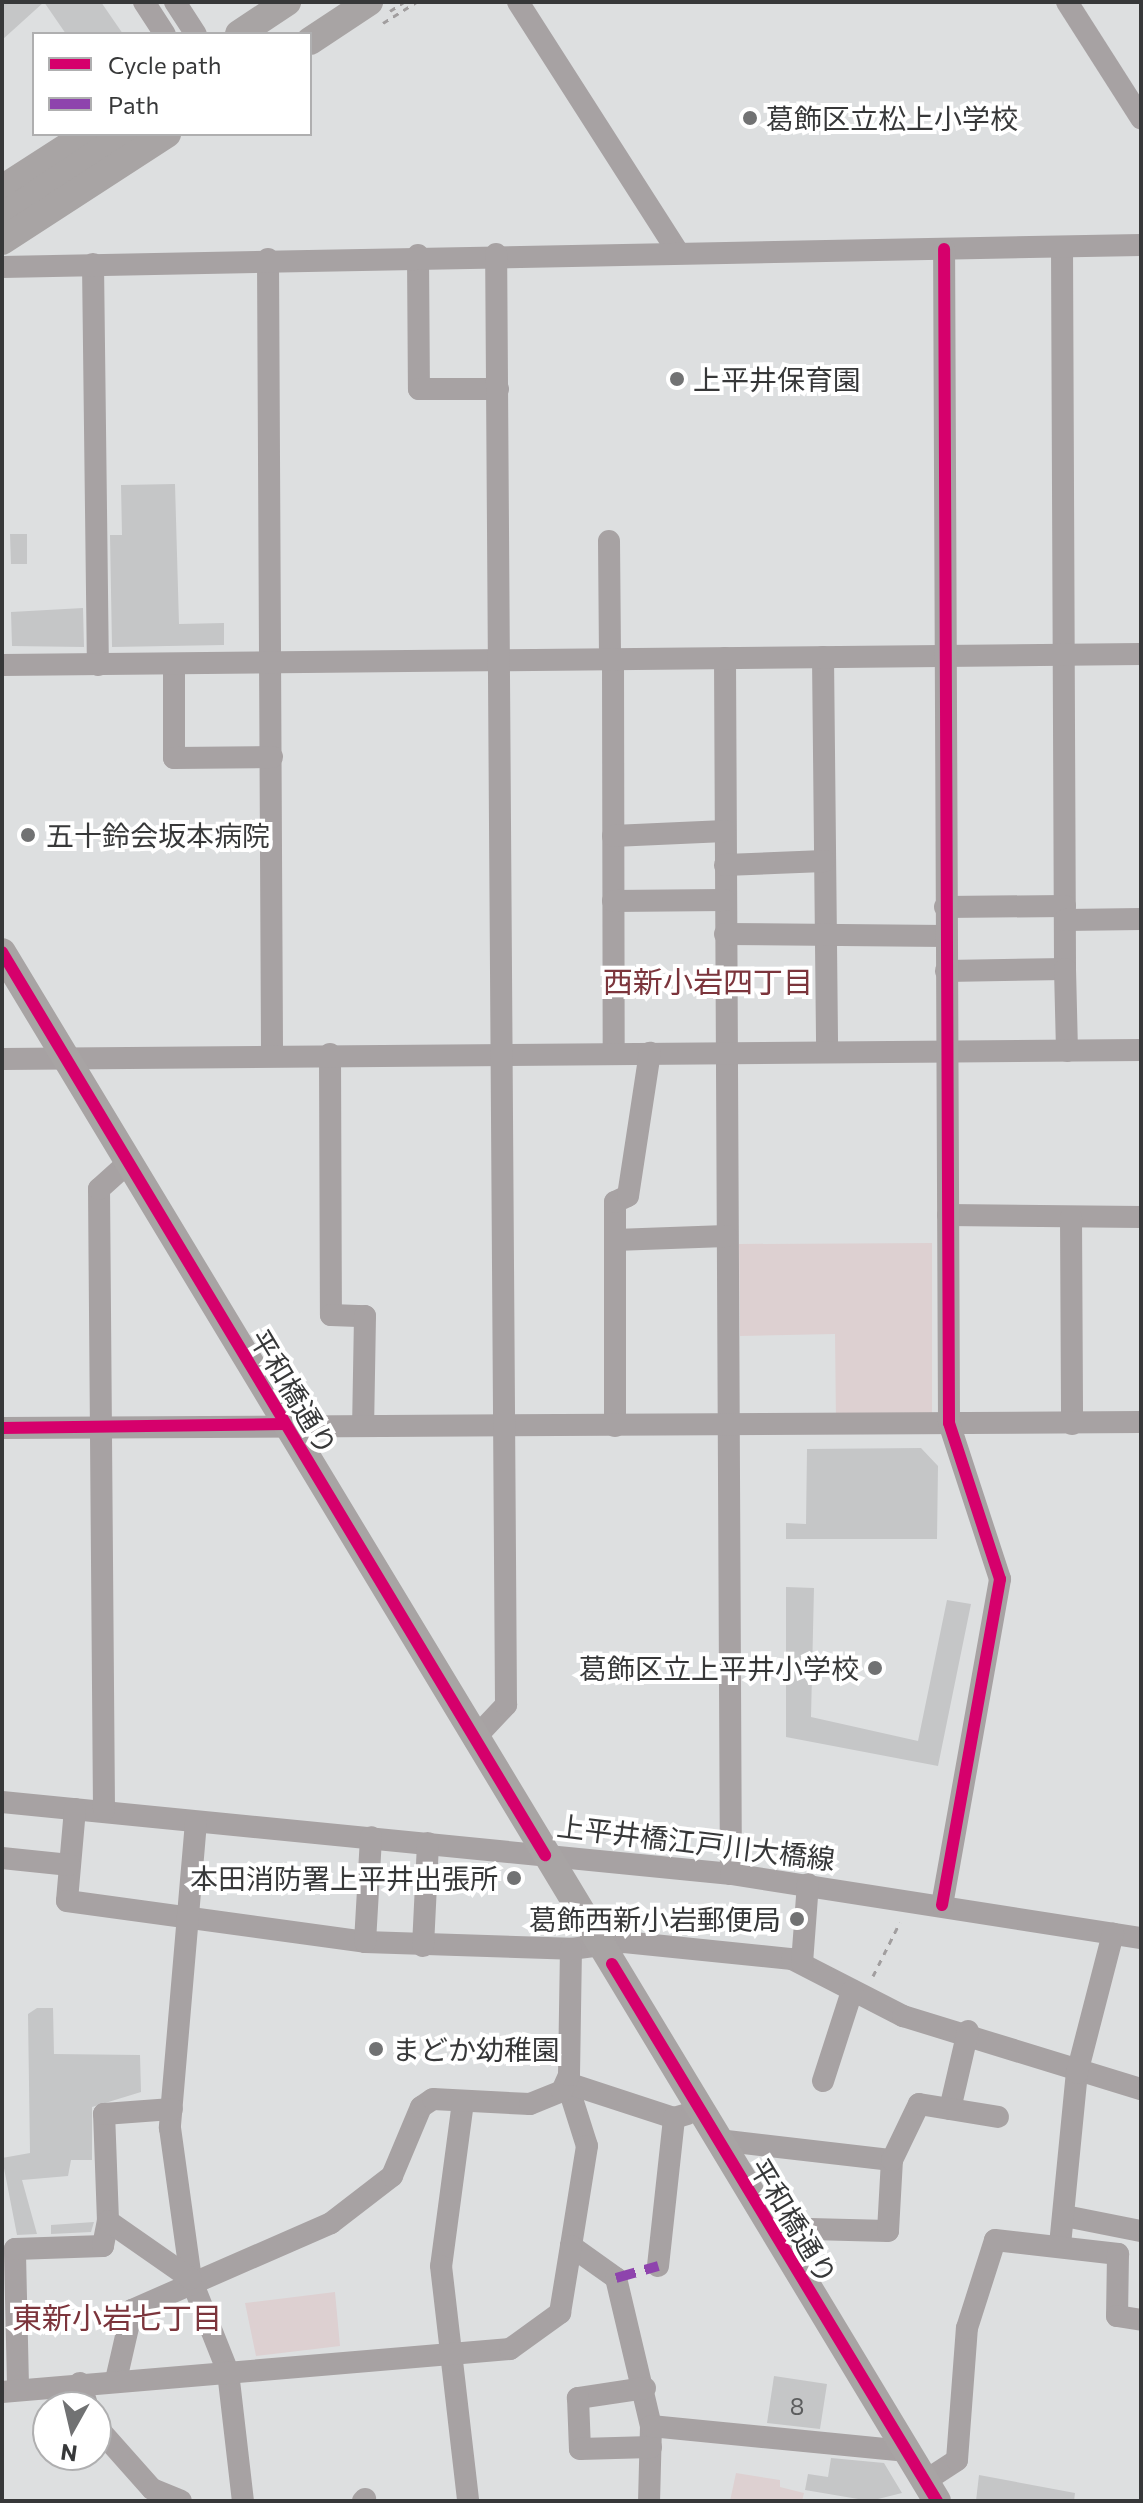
<!DOCTYPE html>
<html>
<head>
<meta charset="utf-8">
<style>
  body { margin:0 }
  #map { position:relative; width:1143px; height:2503px; overflow:hidden; background:#dddfe0; font-family:Commissioner,"Noto Sans JP",sans-serif }
  div>[style] { position:absolute }
  [style*='--x'] { left:calc(var(--x)*1px); top:calc(var(--y)*1px); width:calc(var(--w)*1px); rotate:calc(var(--a)*1deg) }
  .green>* { inset:0; background:#ddd0d1 }
  .building>* { inset:0; background:#c5c6c7 }
  .path>* { height:3px; margin-top:-1.5px; transform-origin:0; background:repeating-linear-gradient(90deg,#a19e9f 0 6px,transparent 0 12px) }
  .minor>* { height:22px; margin:-11px; padding:0 11px; transform-origin:11px; border-radius:11px; background:#a7a2a3 }
  .major>* { height:28px; margin:-14px; padding:0 14px; transform-origin:14px; border-radius:14px; background:#a8a4a4 }
  .quiet>* { height:10px; margin-top:-5px; transform-origin:0; background:repeating-linear-gradient(90deg,#8e44ad 0 20px,transparent 0 30px) }
  .cycleway>* { height:12px; margin:-6px; padding:0 6px; transform-origin:6px; border-radius:6px; background:#d6006c }
  .dots>* { width:22px; height:22px; translate:-50% -50%; box-sizing:border-box; border:4px solid #fff; border-radius:50% }
  span { translate:-50% -50%; white-space:nowrap; text-align:center; line-height:1.15; -webkit-text-stroke:8px #fff; paint-order:stroke }
  .number-label { font-size:24px; color:#5c5d5e }
  .number-label span { -webkit-text-stroke-width:0 }
  .poi-label { font-size:28px; color:#373839 }
  .left { translate:0 -50%; text-align:left }
  .right { translate:-100% -50%; text-align:right }
  .street-label { font-size:28px; color:#373839 }
  .neighbourhood-label { font-size:30px; color:#7c353c }
  .frame { position:absolute; inset:0; border:4px solid #373839; pointer-events:none }
  .legend { position:absolute; left:32px; top:32px; width:280px; height:104px; box-sizing:border-box; background:#fff; border:2px solid #afafb0; margin:0; padding:10px 14px; list-style:none; font-size:24px; color:#373839 }
  .legend li { display:flex; align-items:center; gap:16px; height:40px }
  .legend b { width:40px; border:2px solid #afafb0 }
  .north { position:absolute; left:32px; top:2391px; width:80px; height:80px; box-sizing:border-box; background:#fff; border:2px solid #afafb0; border-radius:50%; rotate:188deg; font-size:22px; font-weight:700; line-height:32px; text-align:center; color:#373839 }
  .north::after { content:''; display:block; margin:auto; width:28px; height:36px; background:#717273; clip-path:polygon(50% 0,100% 100%,50% 72%,0 100%) }
</style>
</head>
<body>
<div id="map">
  <div class="green">
    <div style="clip-path:polygon(932px 1243px,932px 1421px,836px 1422px,835px 1334px,740px 1336px,739px 1244px)"></div>
    <div style="clip-path:polygon(335px 2292px,340px 2346px,256px 2356px,245px 2303px)"></div>
    <div style="clip-path:polygon(736px 2473px,780px 2480px,780px 2487px,804px 2493px,802px 2501px,730px 2501px)"></div>
  </div>
  <div class="building">
    <div style="clip-path:polygon(2px 2px,44px 2px,2px 40px)"></div>
    <div style="clip-path:polygon(44px 2px,101px 2px,123px 34px,66px 34px)"></div>
    <div style="clip-path:polygon(175px 484px,179px 624px,224px 623px,224px 645px,112px 647px,110px 535px,122px 535px,121px 485px)"></div>
    <div style="clip-path:polygon(10px 534px,27px 534px,27px 564px,11px 564px)"></div>
    <div style="clip-path:polygon(83px 608px,84px 647px,12px 646px,11px 612px)"></div>
    <div style="clip-path:polygon(921px 1448px,938px 1466px,937px 1539px,786px 1539px,786px 1523px,806px 1524px,807px 1449px)"></div>
    <div style="clip-path:polygon(786px 1587px,814px 1588px,811px 1717px,918px 1741px,947px 1600px,971px 1604px,938px 1766px,786px 1737px)"></div>
    <div style="clip-path:polygon(37px 2008px,53px 2008px,54px 2054px,140px 2055px,141px 2092px,92px 2107px,92px 2160px,71px 2160px,68px 2176px,22px 2180px,37px 2234px,17px 2235px,2px 2158px,30px 2153px,28px 2014px)"></div>
    <div style="clip-path:polygon(94px 2222px,91px 2232px,51px 2234px,51px 2225px)"></div>
    <div style="clip-path:polygon(774px 2376px,827px 2384px,820px 2429px,767px 2423px)"></div>
    <div style="clip-path:polygon(831px 2458px,884px 2463px,902px 2493px,870px 2501px,805px 2490px,808px 2474px,828px 2477px)"></div>
    <div style="clip-path:polygon(979px 2475px,1075px 2493px,1074px 2501px,976px 2501px)"></div>
  </div>
  <div class="path">
    <div style="--x:390;--y:11;--w:17;--a:-33"></div>
    <div style="--x:383;--y:23;--w:39;--a:-32"></div>
    <div style="--x:873;--y:1976;--w:60;--a:-63.4"></div>
  </div>
  <div class="minor">
    <div style="--x:144;--y:2;--w:38;--a:57"></div>
    <div style="--x:175;--y:2;--w:38;--a:57"></div>
    <div style="--x:518;--y:2;--w:297;--a:57.4"></div>
    <div style="--x:1067;--y:2;--w:138;--a:57.5"></div>
    <div style="--x:1062;--y:247;--w:722;--a:89.76"></div>
    <div style="--x:418;--y:255;--w:134;--a:89.6"></div>
    <div style="--x:419;--y:389;--w:79;--a:0"></div>
    <div style="--x:268;--y:259;--w:796;--a:89.71"></div>
    <div style="--x:93;--y:264;--w:401;--a:89.3"></div>
    <div style="--x:2;--y:267;--w:1139;--a:-1.11"></div>
    <div style="--x:609;--y:541;--w:118;--a:89.5"></div>
    <div style="--x:823;--y:657;--w:395;--a:89.4"></div>
    <div style="--x:725;--y:658;--w:1216;--a:89.72"></div>
    <div style="--x:613;--y:659;--w:395;--a:89.9"></div>
    <div style="--x:174;--y:664;--w:94;--a:90"></div>
    <div style="--x:174;--y:758;--w:98;--a:-0.6"></div>
    <div style="--x:2;--y:665;--w:1139;--a:-0.55"></div>
    <div style="--x:613;--y:836;--w:112;--a:-2.6"></div>
    <div style="--x:725;--y:865;--w:99;--a:-2.3"></div>
    <div style="--x:613;--y:901;--w:112;--a:-0.5"></div>
    <div style="--x:945;--y:907;--w:120;--a:-0.5"></div>
    <div style="--x:1065;--y:920;--w:76;--a:-0.8"></div>
    <div style="--x:725;--y:934;--w:220;--a:0.5"></div>
    <div style="--x:946;--y:971;--w:119;--a:-1"></div>
    <div style="--x:1065;--y:969;--w:82;--a:88.6"></div>
    <div style="--x:330;--y:1054;--w:261;--a:89.8"></div>
    <div style="--x:331;--y:1315;--w:34;--a:2"></div>
    <div style="--x:365;--y:1316;--w:110;--a:91"></div>
    <div style="--x:2;--y:1059;--w:1139;--a:-0.45"></div>
    <div style="--x:948;--y:1215;--w:193;--a:0.6"></div>
    <div style="--x:1071;--y:1217;--w:207;--a:89.7"></div>
    <div style="--x:615;--y:1240;--w:111;--a:-2.1"></div>
    <div style="--x:615;--y:1426;--w:224;--a:-90"></div>
    <div style="--x:615;--y:1202;--w:14;--a:-25"></div>
    <div style="--x:628;--y:1196;--w:145;--a:-81.3"></div>
    <div style="--x:2;--y:1428;--w:1139;--a:-0.3"></div>
    <div style="--x:474;--y:1739;--w:47;--a:-46.7"></div>
    <div style="--x:506;--y:1705;--w:1451;--a:-90.39"></div>
    <div style="--x:2;--y:1802;--w:733;--a:5.64"></div>
    <div style="--x:731;--y:1874;--w:415;--a:8.9"></div>
    <div style="--x:75;--y:1809;--w:92;--a:95"></div>
    <div style="--x:67;--y:1901;--w:301;--a:7.8"></div>
    <div style="--x:365;--y:1942;--w:206;--a:1.9"></div>
    <div style="--x:571;--y:1949;--w:53;--a:-7.5"></div>
    <div style="--x:624;--y:1942;--w:169;--a:5.8"></div>
    <div style="--x:792;--y:1959;--w:125;--a:27.2"></div>
    <div style="--x:903;--y:2016;--w:249;--a:17.1"></div>
    <div style="--x:104;--y:1810;--w:621;--a:-90.46"></div>
    <div style="--x:99;--y:1189;--w:40;--a:-42"></div>
    <div style="--x:196;--y:1822;--w:307;--a:94.9"></div>
    <div style="--x:170;--y:2128;--w:152;--a:82.1"></div>
    <div style="--x:191;--y:2279;--w:100;--a:68.3"></div>
    <div style="--x:228;--y:2372;--w:130;--a:83.4"></div>
    <div style="--x:2;--y:1858;--w:68;--a:5.9"></div>
    <div style="--x:942;--y:1905;--w:331;--a:-79.9"></div>
    <div style="--x:1000;--y:1579;--w:164;--a:-108.1"></div>
    <div style="--x:949;--y:1423;--w:1174;--a:-90.24"></div>
    <div style="--x:365;--y:1942;--w:105;--a:-86.7"></div>
    <div style="--x:423;--y:1946;--w:103;--a:-87.2"></div>
    <div style="--x:802;--y:1963;--w:79;--a:-85.7"></div>
    <div style="--x:823;--y:2081;--w:95;--a:-72.1"></div>
    <div style="--x:567;--y:2083;--w:66;--a:72.4"></div>
    <div style="--x:587;--y:2146;--w:101;--a:99.1"></div>
    <div style="--x:571;--y:2246;--w:55;--a:35.4"></div>
    <div style="--x:616;--y:2278;--w:152;--a:76.7"></div>
    <div style="--x:651;--y:2426;--w:75;--a:91.5"></div>
    <div style="--x:567;--y:2083;--w:113;--a:18.1"></div>
    <div style="--x:674;--y:2118;--w:14;--a:-17"></div>
    <div style="--x:463;--y:2102;--w:165;--a:97.6"></div>
    <div style="--x:441;--y:2266;--w:237;--a:83.4"></div>
    <div style="--x:950;--y:2109;--w:80;--a:-77"></div>
    <div style="--x:718;--y:2140;--w:175;--a:6.6"></div>
    <div style="--x:1065;--y:2216;--w:77;--a:11.2"></div>
    <div style="--x:108;--y:2221;--w:107;--a:-92.1"></div>
    <div style="--x:104;--y:2114;--w:68;--a:-4.2"></div>
    <div style="--x:771;--y:2228;--w:117;--a:1.5"></div>
    <div style="--x:888;--y:2231;--w:71;--a:-86.8"></div>
    <div style="--x:892;--y:2160;--w:62;--a:-64.3"></div>
    <div style="--x:919;--y:2104;--w:80;--a:9.3"></div>
    <div style="--x:1060;--y:2245;--w:173;--a:-84.4"></div>
    <div style="--x:1077;--y:2073;--w:144;--a:-75.5"></div>
    <div style="--x:658;--y:2266;--w:149;--a:-83.8"></div>
    <div style="--x:116;--y:2380;--w:72;--a:-77.1"></div>
    <div style="--x:132;--y:2310;--w:217;--a:-23.6"></div>
    <div style="--x:331;--y:2223;--w:77;--a:-37.6"></div>
    <div style="--x:392;--y:2176;--w:75;--a:-67.2"></div>
    <div style="--x:421;--y:2107;--w:14;--a:-34"></div>
    <div style="--x:433;--y:2099;--w:97;--a:3"></div>
    <div style="--x:530;--y:2104;--w:35;--a:-22"></div>
    <div style="--x:562;--y:2091;--w:17;--a:-66"></div>
    <div style="--x:569;--y:2075;--w:126;--a:-89.1"></div>
    <div style="--x:80;--y:2383;--w:25;--a:72"></div>
    <div style="--x:18;--y:2386;--w:137;--a:-91.3"></div>
    <div style="--x:15;--y:2249;--w:88;--a:-2"></div>
    <div style="--x:103;--y:2246;--w:25;--a:-79"></div>
    <div style="--x:108;--y:2221;--w:101;--a:34.9"></div>
    <div style="--x:645;--y:2388;--w:68;--a:171.5"></div>
    <div style="--x:578;--y:2398;--w:51;--a:87.8"></div>
    <div style="--x:580;--y:2449;--w:71;--a:-1.6"></div>
    <div style="--x:2;--y:2392;--w:510;--a:-4.84"></div>
    <div style="--x:510;--y:2349;--w:62;--a:-35.8"></div>
    <div style="--x:560;--y:2313;--w:68;--a:-80.7"></div>
    <div style="--x:96;--y:2426;--w:84;--a:48.4"></div>
    <div style="--x:152;--y:2489;--w:31;--a:22"></div>
    <div style="--x:651;--y:2426;--w:255;--a:5.6"></div>
    <div style="--x:925;--y:2481;--w:38;--a:-33"></div>
    <div style="--x:957;--y:2460;--w:132;--a:-85.7"></div>
    <div style="--x:967;--y:2328;--w:92;--a:-72.3"></div>
    <div style="--x:995;--y:2240;--w:124;--a:6.5"></div>
    <div style="--x:1118;--y:2254;--w:62;--a:90.9"></div>
    <div style="--x:1117;--y:2316;--w:24;--a:9"></div>
    <div style="--x:363;--y:2501;--w:3;--a:-45"></div>
  </div>
  <div class="major">
    <div style="--x:239;--y:34;--w:58;--a:-33.7"></div>
    <div style="--x:310;--y:41;--w:71;--a:-33.5"></div>
    <div style="--x:2;--y:189;--w:101;--a:-32.9"></div>
    <div style="--x:2;--y:217;--w:149;--a:-33.8"></div>
    <div style="--x:2;--y:241;--w:197;--a:-33"></div>
    <div style="--x:2;--y:952;--w:1809;--a:58.88"></div>
  </div>
  <div class="quiet">
    <div style="--x:616;--y:2278;--w:44;--a:-15.9"></div>
  </div>
  <div class="cycleway">
    <div style="--x:2;--y:952;--w:1054;--a:58.98"></div>
    <div style="--x:2;--y:1428;--w:283;--a:-0.8"></div>
    <div style="--x:942;--y:1905;--w:331;--a:-79.9"></div>
    <div style="--x:1000;--y:1579;--w:164;--a:-108.1"></div>
    <div style="--x:949;--y:1423;--w:1174;--a:-90.24"></div>
    <div style="--x:612;--y:1964;--w:628;--a:58.82"></div>
  </div>
  <div class="dots">
    <div style="left:750px;top:118px;background:#717273"></div>
    <div style="left:677px;top:379px;background:#717273"></div>
    <div style="left:28px;top:835px;background:#717273"></div>
    <div style="left:875px;top:1668px;background:#717273"></div>
    <div style="left:514px;top:1878px;background:#717273"></div>
    <div style="left:797px;top:1919px;background:#717273"></div>
    <div style="left:376px;top:2049px;background:#717273"></div>
  </div>
  <div class="number-label">
    <span style="left:797px;top:2406px">8</span>
  </div>
  <div class="poi-label">
    <span class="left" style="left:766px;top:118px">葛飾区立松上小学校</span>
    <span class="left" style="left:693px;top:379px">上平井保育園</span>
    <span class="left" style="left:46px;top:835px">五十鈴会坂本病院</span>
    <span class="right" style="left:859px;top:1668px">葛飾区立上平井小学校</span>
    <span class="right" style="left:498px;top:1878px">本田消防署上平井出張所</span>
    <span class="right" style="left:781px;top:1919px">葛飾西新小岩郵便局</span>
    <span class="left" style="left:392px;top:2049px">まどか幼稚園</span>
  </div>
  <div class="street-label">
    <span style="left:294px;top:1392px;rotate:59deg">平和橋通り</span>
    <span style="left:696px;top:1842px;rotate:7deg">上平井橋江戸川大橋線</span>
    <span style="left:794px;top:2221px;rotate:59deg">平和橋通り</span>
  </div>
  <div class="neighbourhood-label">
    <span style="left:708px;top:981px">西新小岩四丁目</span>
    <span style="left:117px;top:2317px">東新小岩七丁目</span>
  </div>
  <div class="frame"></div>
  <ul class="legend">
  <li><b style="height:10px;background:#d6006c"></b>Cycle path</li>
  <li><b style="height:10px;background:#8e44ad"></b>Path</li>
  </ul>
  <div class="north">N</div>
</div>
</body>
</html>
